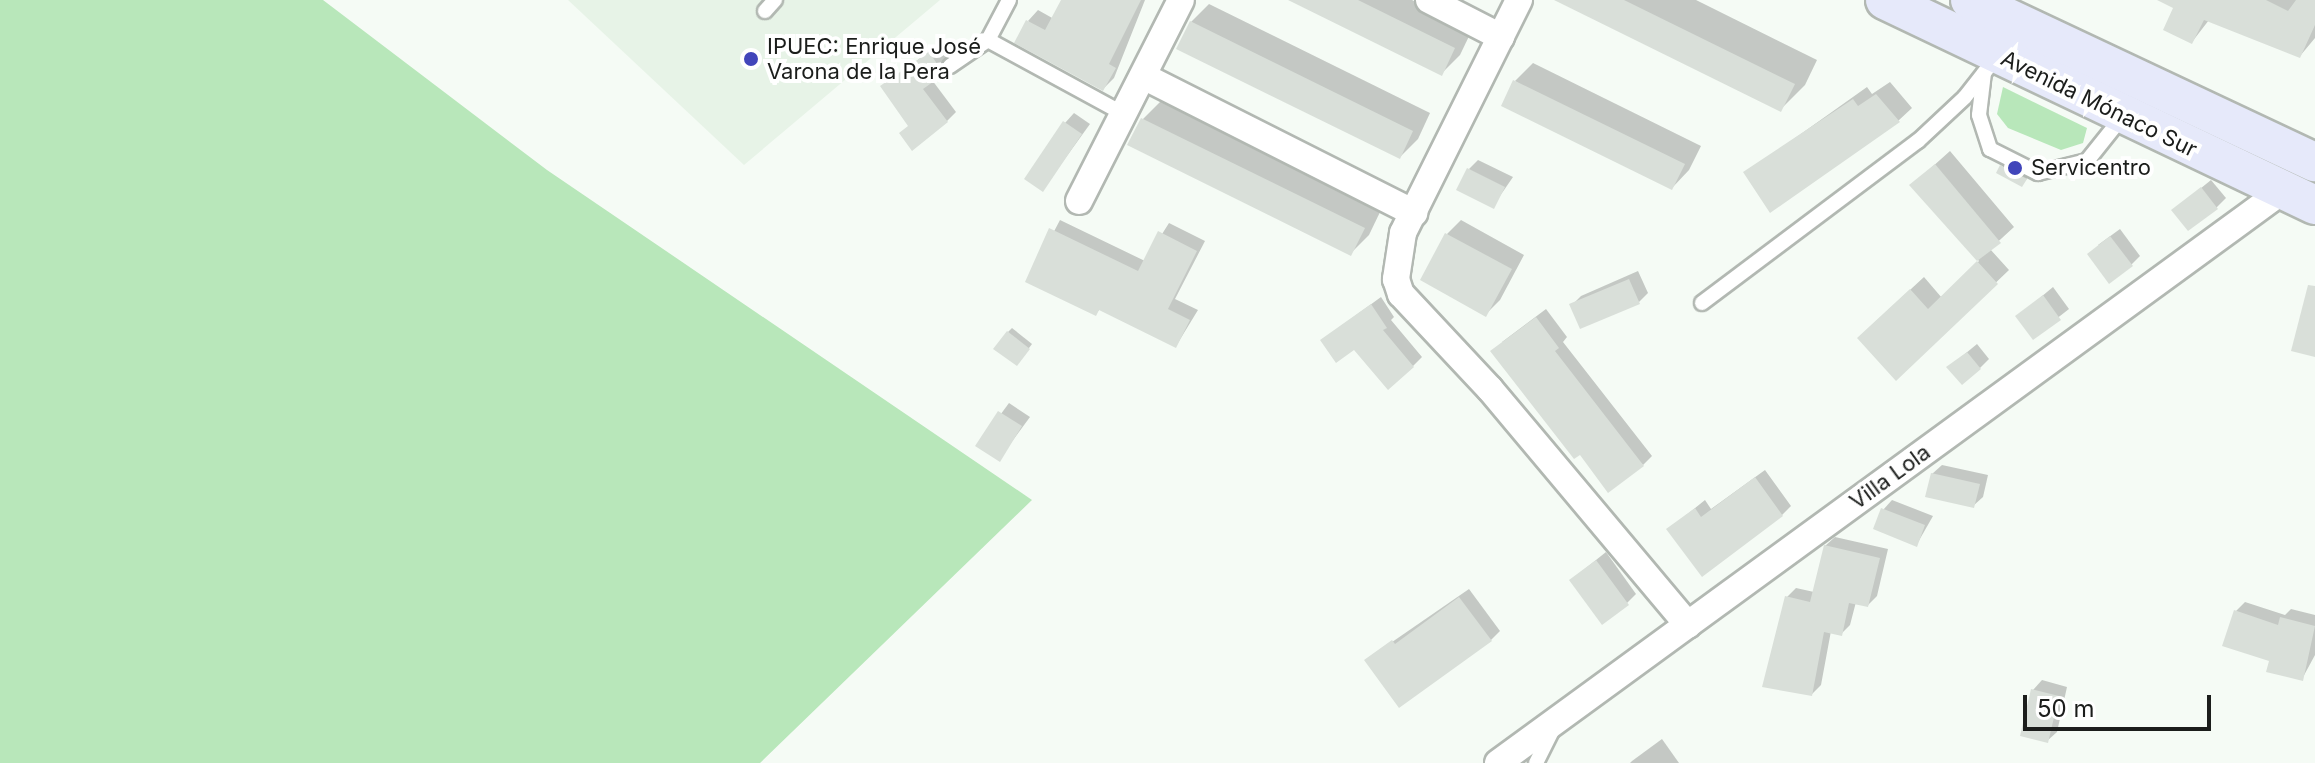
<!DOCTYPE html>
<html>
<head>
<meta charset="utf-8">
<style>
  body { margin:0 }
  #map { position:relative; width:2315px; height:763px; overflow:hidden; background:#f5fbf5; font-family:Inter,sans-serif }
  div>[style] { position:absolute }
  [style*='--x'] { left:calc(var(--x)*1px); top:calc(var(--y)*1px); width:calc(var(--w)*1px); rotate:calc(var(--a)*1deg) }
  .built>* { inset:0; background:#e7f3e7 }
  .green>* { inset:0; background:#b8e7ba }
  .shadow>* { inset:0; background:#0003 }
  .building>* { inset:0; background:#d9dfd9 }
  .roads { filter:drop-shadow(2px 0 #b2b8b2) drop-shadow(-2px 0 #b2b8b2) drop-shadow(0 2px #b2b8b2) drop-shadow(0 -2px #b2b8b2) }
  .service>* { height:14px; margin:-7px; padding:0 7px; transform-origin:7px; border-radius:7px; background:#fff }
  .minor>* { height:26px; margin:-13px; padding:0 13px; transform-origin:13px; border-radius:13px; background:#fff }
  .secondary>* { height:38px; margin:-19px; padding:0 19px; transform-origin:19px; border-radius:19px; background:#e6e9fa }
  .dots>* { width:22px; height:22px; translate:-50% -50%; box-sizing:border-box; border:4px solid #fff; border-radius:50% }
  span { translate:-50% -50%; white-space:nowrap; text-align:center; line-height:1.15; -webkit-text-stroke:8px #fff; paint-order:stroke }
  .poi-label { font-size:22px; color:#1b1d1b }
  .left { translate:0 -50%; text-align:left }
  .street-label { font-size:22px; color:#1b1d1b }
  .scale { position:absolute; left:2023px; top:695px; width:188px; height:36px; box-sizing:border-box; border:4px solid #1b1d1b; border-top:0; padding-left:10px; font-size:24px; line-height:28px; white-space:nowrap; color:#1b1d1b; -webkit-text-stroke:6px #fff; paint-order:stroke }
</style>
</head>
<body>
<div id="map">
  <div class="built">
    <div style="clip-path:polygon(568px 0,940px 0,744px 165px)"></div>
  </div>
  <div class="green">
    <div style="clip-path:polygon(0 0,323px 0,547px 170px,1032px 500px,760px 763px,0 763px)"></div>
    <div style="clip-path:polygon(2003px 87px,2087px 128px,2083px 143px,2061px 150px,2008px 128px,1997px 114px)"></div>
  </div>
  <div class="shadow">
    <div style="clip-path:polygon(1063px 0,1145px 0,1114px 78px,1103px 89px,1028px 21px,1038px 10px,1054px 19px)"></div>
    <div style="clip-path:polygon(1293px 0,1412px 0,1472px 30px,1460px 55px,1442px 73px)"></div>
    <div style="clip-path:polygon(1560px 0,1696px 0,1817px 60px,1805px 85px,1781px 109px)"></div>
    <div style="clip-path:polygon(2178px 0,2315px 0,2315px 38px,2300px 56px,2209px 20px,2192px 42px)"></div>
    <div style="clip-path:polygon(1209px 4px,1430px 113px,1418px 139px,1400px 157px,1191px 22px)"></div>
    <div style="clip-path:polygon(939px 44px,952px 64px,932px 80px,956px 112px,947px 121px,910px 125px,883px 86px)"></div>
    <div style="clip-path:polygon(1533px 63px,1701px 146px,1689px 170px,1672px 188px,1515px 81px)"></div>
    <div style="clip-path:polygon(1890px 82px,1912px 108px,1898px 121px,1746px 173px,1867px 87px,1872px 94px)"></div>
    <div style="clip-path:polygon(1161px 101px,1381px 210px,1369px 235px,1351px 253px,1130px 144px,1143px 119px)"></div>
    <div style="clip-path:polygon(1074px 113px,1090px 124px,1043px 189px,1065px 123px)"></div>
    <div style="clip-path:polygon(1950px 151px,2014px 227px,1990px 249px,2009px 270px,1896px 378px,1872px 325px,1924px 277px,1942px 298px,1979px 261px,1912px 185px)"></div>
    <div style="clip-path:polygon(1478px 160px,1513px 177px,1493px 206px,1469px 169px)"></div>
    <div style="clip-path:polygon(2006px 162px,2029px 174px,2026px 180px,2002px 166px)"></div>
    <div style="clip-path:polygon(2211px 180px,2226px 198px,2216px 208px,2174px 210px)"></div>
    <div style="clip-path:polygon(1060px 220px,1145px 261px,1169px 223px,1205px 241px,1175px 299px,1198px 310px,1176px 346px,1101px 308px,1096px 313px,1028px 281px)"></div>
    <div style="clip-path:polygon(1461px 220px,1524px 255px,1500px 300px,1486px 314px,1447px 234px)"></div>
    <div style="clip-path:polygon(2120px 229px,2140px 256px,2131px 265px,2098px 245px)"></div>
    <div style="clip-path:polygon(1638px 271px,1648px 293px,1639px 302px,1572px 305px,1581px 296px)"></div>
    <div style="clip-path:polygon(2053px 287px,2069px 309px,2033px 337px,2018px 316px)"></div>
    <div style="clip-path:polygon(1381px 297px,1394px 317px,1391px 320px,1422px 357px,1413px 366px,1322px 340px)"></div>
    <div style="clip-path:polygon(1546px 309px,1567px 337px,1563px 342px,1652px 456px,1643px 465px,1502px 342px)"></div>
    <div style="clip-path:polygon(1012px 328px,1032px 344px,1020px 360px,1008px 332px)"></div>
    <div style="clip-path:polygon(1977px 344px,1989px 359px,1980px 368px,1949px 367px)"></div>
    <div style="clip-path:polygon(1009px 403px,1030px 417px,999px 459px,978px 445px)"></div>
    <div style="clip-path:polygon(1942px 465px,1988px 475px,1983px 497px,1973px 506px,1932px 474px)"></div>
    <div style="clip-path:polygon(1765px 470px,1791px 506px,1782px 515px,1669px 529px,1705px 500px,1711px 509px)"></div>
    <div style="clip-path:polygon(1892px 500px,1933px 516px,1917px 544px,1883px 510px)"></div>
    <div style="clip-path:polygon(1835px 537px,1888px 549px,1877px 596px,1868px 605px,1856px 602px,1850px 625px,1841px 634px,1831px 631px,1821px 685px,1812px 694px,1787px 597px,1796px 588px,1814px 592px,1825px 546px)"></div>
    <div style="clip-path:polygon(1606px 552px,1636px 594px,1627px 603px,1571px 580px)"></div>
    <div style="clip-path:polygon(1469px 589px,1500px 631px,1491px 640px,1366px 660px)"></div>
    <div style="clip-path:polygon(2245px 602px,2285px 615px,2291px 609px,2315px 615px,2315px 655px,2302px 679px,2271px 660px,2236px 611px)"></div>
    <div style="clip-path:polygon(2042px 680px,2067px 687px,2057px 732px,2047px 741px,2033px 690px)"></div>
    <div style="clip-path:polygon(1662px 739px,1679px 763px,1630px 763px,1632px 761px)"></div>
  </div>
  <div class="building">
    <div style="clip-path:polygon(1061px 0,1141px 0,1109px 64px,1116px 68px,1103px 91px,1014px 43px,1026px 20px,1045px 30px)"></div>
    <div style="clip-path:polygon(1288px 0,1358px 0,1455px 48px,1442px 76px)"></div>
    <div style="clip-path:polygon(1554px 0,1624px 0,1795px 84px,1781px 112px)"></div>
    <div style="clip-path:polygon(2157px 0,2266px 0,2288px 11px,2296px 0,2315px 0,2315px 25px,2300px 58px,2204px 20px,2192px 44px,2163px 30px,2173px 8px)"></div>
    <div style="clip-path:polygon(1190px 21px,1413px 131px,1400px 159px,1176px 49px)"></div>
    <div style="clip-path:polygon(929px 52px,944px 74px,923px 89px,948px 122px,912px 151px,899px 133px,908px 126px,880px 86px)"></div>
    <div style="clip-path:polygon(1513px 80px,1685px 164px,1672px 190px,1501px 106px)"></div>
    <div style="clip-path:polygon(1876px 94px,1900px 122px,1770px 213px,1743px 172px,1853px 99px,1858px 106px)"></div>
    <div style="clip-path:polygon(1141px 118px,1365px 228px,1351px 256px,1127px 145px)"></div>
    <div style="clip-path:polygon(1063px 121px,1082px 134px,1043px 192px,1024px 179px)"></div>
    <div style="clip-path:polygon(1935px 164px,2001px 243px,1977px 261px,1909px 185px)"></div>
    <div style="clip-path:polygon(2000px 165px,2027px 179px,2022px 187px,1996px 173px)"></div>
    <div style="clip-path:polygon(1467px 168px,1505px 187px,1494px 209px,1456px 190px)"></div>
    <div style="clip-path:polygon(2201px 187px,2218px 209px,2188px 231px,2171px 210px)"></div>
    <div style="clip-path:polygon(1049px 228px,1138px 271px,1158px 231px,1197px 251px,1168px 309px,1190px 320px,1176px 348px,1099px 310px,1096px 316px,1025px 282px)"></div>
    <div style="clip-path:polygon(1445px 233px,1512px 269px,1486px 317px,1420px 280px)"></div>
    <div style="clip-path:polygon(2110px 236px,2133px 266px,2109px 284px,2087px 254px)"></div>
    <div style="clip-path:polygon(1977px 261px,1998px 284px,1896px 381px,1857px 338px,1910px 289px,1928px 309px)"></div>
    <div style="clip-path:polygon(1629px 279px,1640px 304px,1580px 329px,1569px 304px)"></div>
    <div style="clip-path:polygon(2308px 285px,2315px 286px,2315px 357px,2291px 351px)"></div>
    <div style="clip-path:polygon(2043px 295px,2061px 320px,2033px 340px,2015px 316px)"></div>
    <div style="clip-path:polygon(1371px 304px,1387px 328px,1383px 330px,1414px 367px,1388px 390px,1354px 350px,1336px 363px,1320px 340px)"></div>
    <div style="clip-path:polygon(1536px 317px,1559px 348px,1555px 351px,1644px 466px,1608px 493px,1580px 455px,1574px 459px,1490px 351px)"></div>
    <div style="clip-path:polygon(1007px 331px,1030px 349px,1017px 366px,993px 349px)"></div>
    <div style="clip-path:polygon(1967px 352px,1981px 369px,1962px 385px,1946px 367px)"></div>
    <div style="clip-path:polygon(998px 411px,1022px 426px,1000px 462px,975px 446px)"></div>
    <div style="clip-path:polygon(1931px 473px,1980px 484px,1974px 508px,1925px 497px)"></div>
    <div style="clip-path:polygon(1755px 477px,1783px 516px,1702px 577px,1666px 529px,1695px 508px,1701px 517px)"></div>
    <div style="clip-path:polygon(1881px 508px,1925px 525px,1917px 547px,1873px 529px)"></div>
    <div style="clip-path:polygon(1824px 545px,1880px 558px,1868px 607px,1849px 603px,1842px 636px,1824px 632px,1812px 696px,1762px 687px,1785px 596px,1810px 602px)"></div>
    <div style="clip-path:polygon(1596px 560px,1629px 605px,1602px 625px,1569px 580px)"></div>
    <div style="clip-path:polygon(1459px 597px,1492px 641px,1399px 708px,1364px 660px,1392px 640px,1395px 644px)"></div>
    <div style="clip-path:polygon(2234px 610px,2278px 625px,2280px 617px,2315px 626px,2303px 681px,2266px 672px,2269px 661px,2222px 646px)"></div>
    <div style="clip-path:polygon(2031px 689px,2059px 696px,2048px 743px,2020px 736px)"></div>
  </div>
  <div class="roads">
    <div class="service">
      <div style="--x:765;--y:11;--w:15;--a:-48"></div>
      <div style="--x:988;--y:40;--w:155;--a:28.6"></div>
      <div style="--x:950;--y:66;--w:46;--a:-34.4"></div>
      <div style="--x:988;--y:40;--w:45;--a:-62.3"></div>
      <div style="--x:1984;--y:73;--w:42;--a:96.8"></div>
      <div style="--x:1979;--y:115;--w:36;--a:72"></div>
      <div style="--x:1990;--y:149;--w:54;--a:26.6"></div>
      <div style="--x:2038;--y:173;--w:50;--a:-13.8"></div>
      <div style="--x:2087;--y:161;--w:58;--a:-51.3"></div>
      <div style="--x:1702;--y:303;--w:270;--a:-36.9"></div>
      <div style="--x:1918;--y:141;--w:64;--a:-43.1"></div>
      <div style="--x:1965;--y:97;--w:53;--a:-51.8"></div>
      <div style="--x:1536;--y:763;--w:40;--a:-63.4"></div>
    </div>
    <div class="minor">
      <div style="--x:1429;--y:0;--w:81;--a:27.2"></div>
      <div style="--x:1519;--y:0;--w:260;--a:116.5"></div>
      <div style="--x:1403;--y:233;--w:47;--a:98.7"></div>
      <div style="--x:1396;--y:279;--w:16;--a:72"></div>
      <div style="--x:1401;--y:294;--w:130;--a:46.9"></div>
      <div style="--x:1490;--y:389;--w:308;--a:50"></div>
      <div style="--x:1143;--y:76;--w:304;--a:26.8"></div>
      <div style="--x:1079;--y:201;--w:225;--a:-63.1"></div>
      <div style="--x:1498;--y:763;--w:970;--a:-36.11"></div>
    </div>
    <div class="secondary">
      <div style="--x:1885;--y:0;--w:476;--a:25.5"></div>
      <div style="--x:1970;--y:0;--w:381;--a:25.2"></div>
    </div>
  </div>
  <div class="dots">
    <div style="left:751px;top:59px;background:#4145ba"></div>
    <div style="left:2015px;top:168px;background:#4145ba"></div>
  </div>
  <div class="poi-label">
    <span class="left" style="left:767px;top:59px">IPUEC: Enrique José<br>Varona de la Pera</span>
    <span class="left" style="left:2031px;top:168px">Servicentro</span>
  </div>
  <div class="street-label">
    <span style="left:2099px;top:104px;rotate:26deg">Avenida Mónaco Sur</span>
    <span style="left:1890px;top:477px;rotate:-36deg">Villa Lola</span>
  </div>
  <div class="scale">50 m</div>
</div>
</body>
</html>
